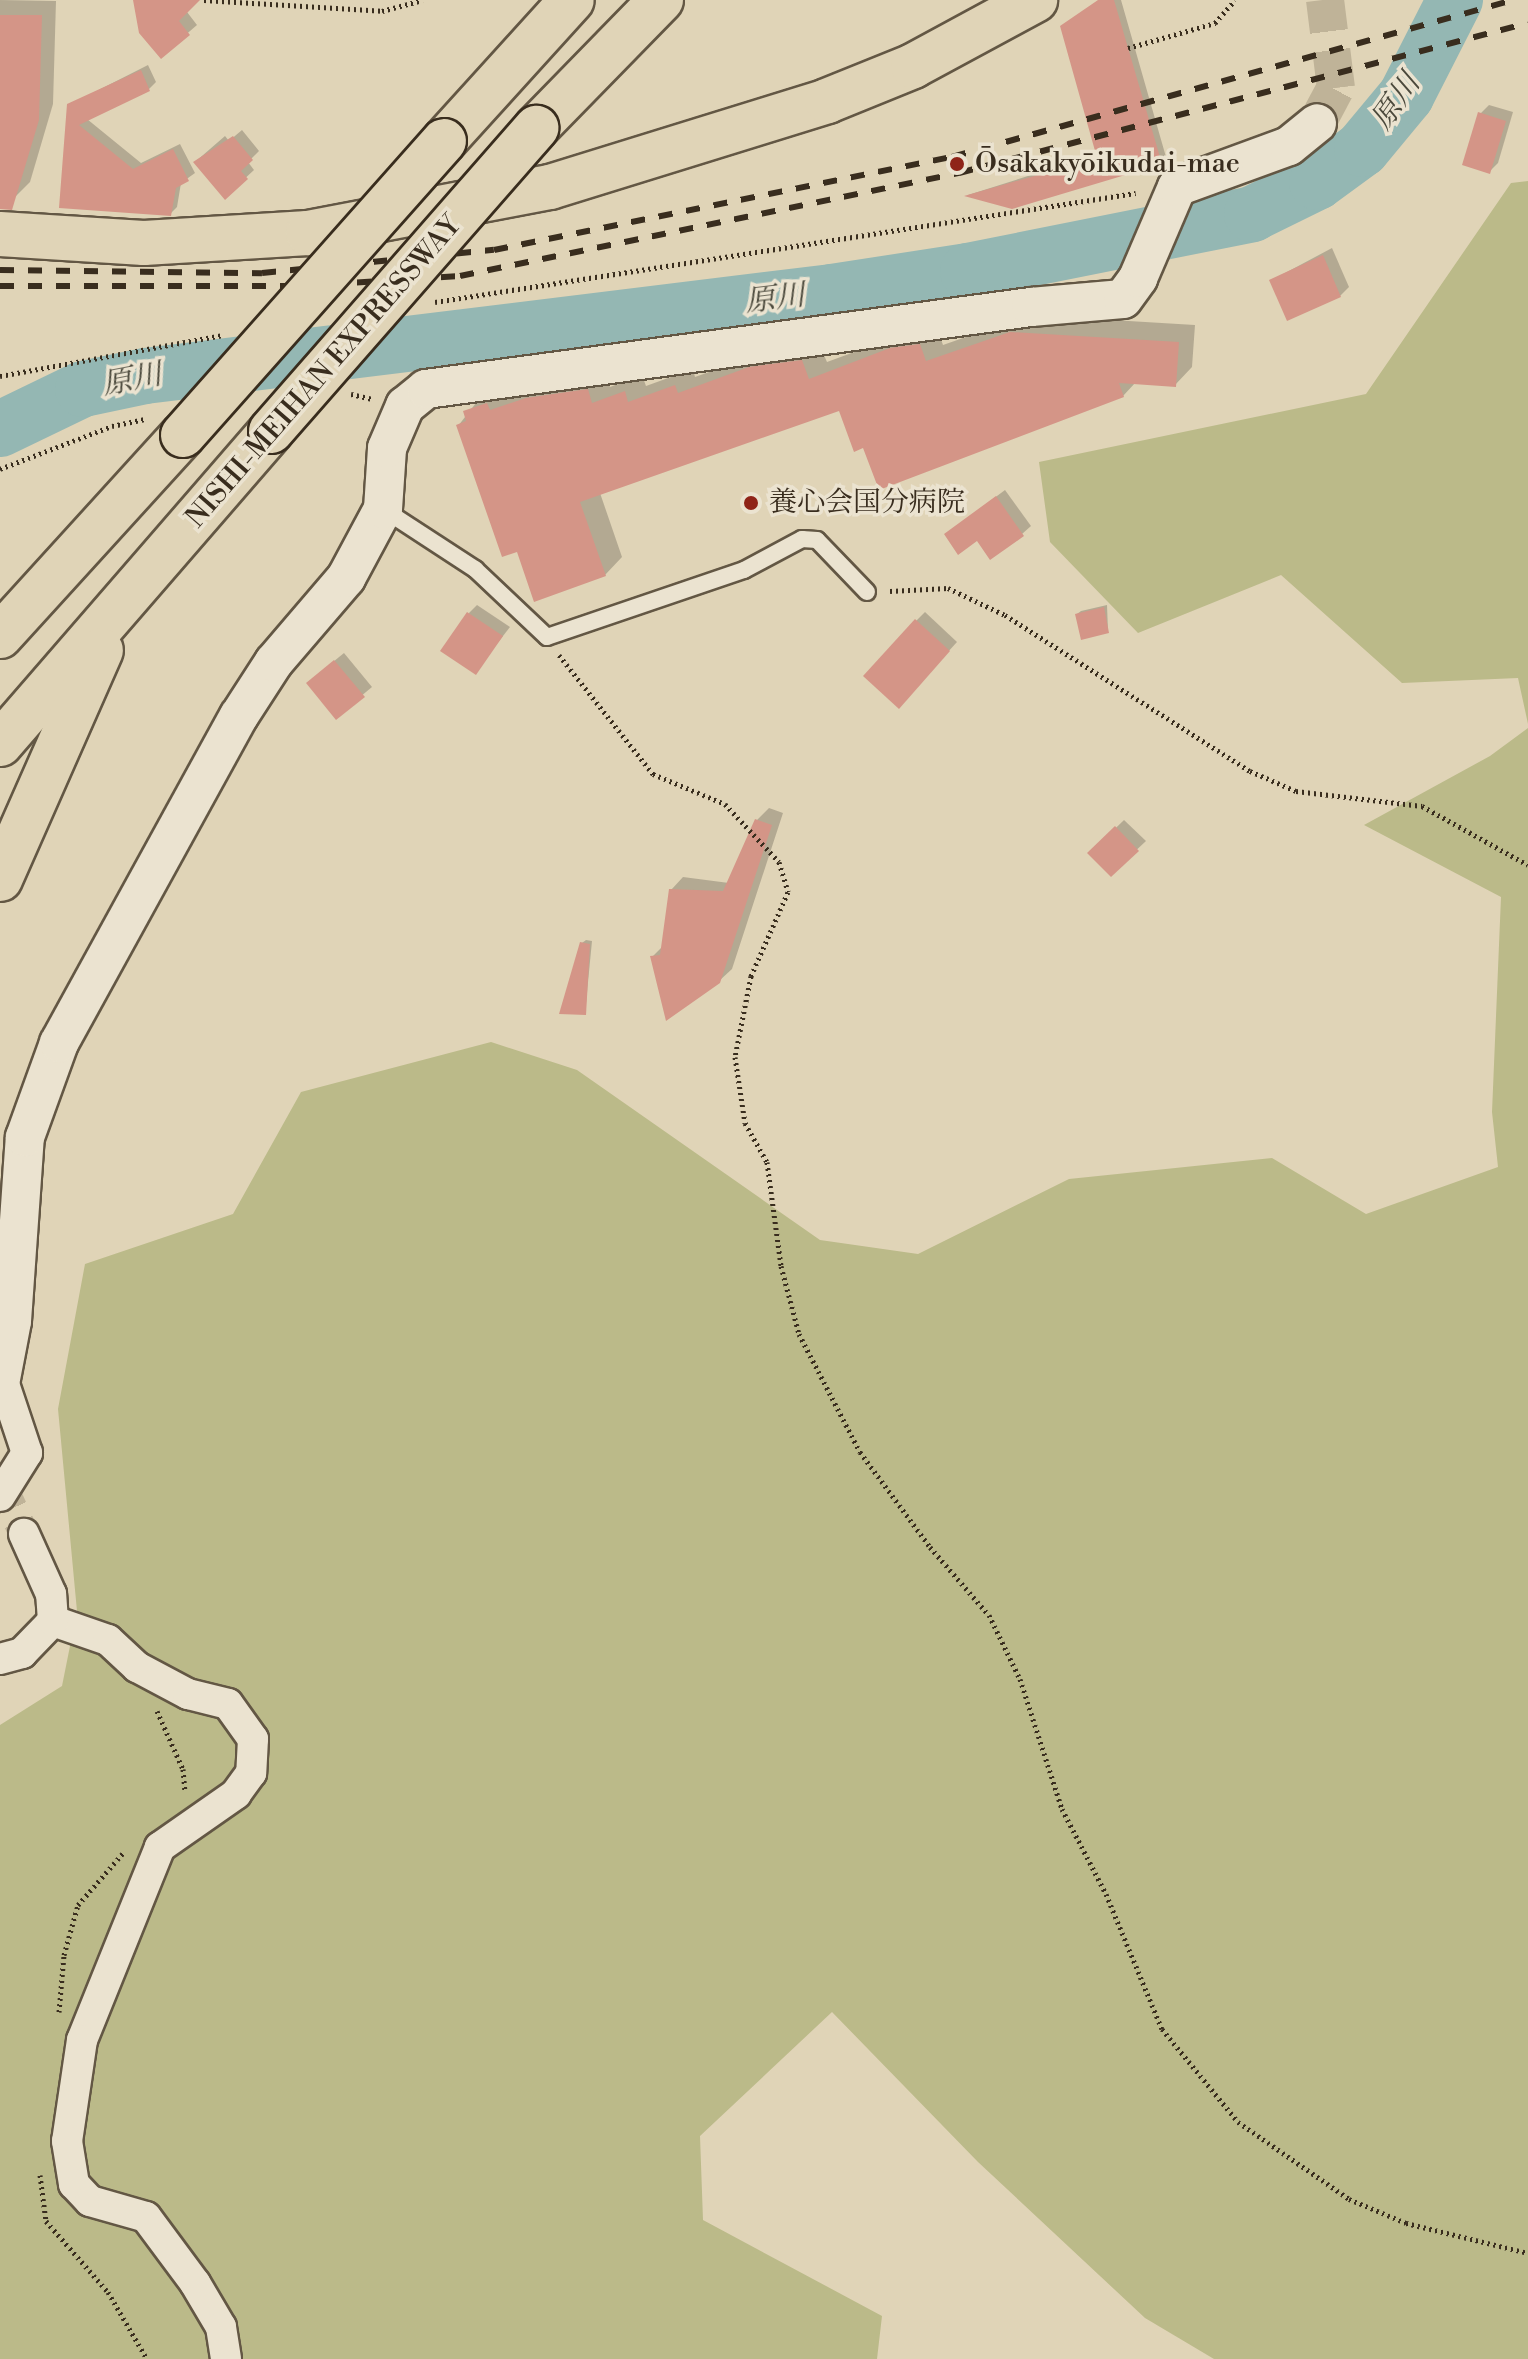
<!DOCTYPE html>
<html>
<head>
<meta charset="utf-8">
<style>
  body { margin:0 }
  #map { position:relative; width:1528px; height:2359px; overflow:hidden; background:#e0d4b7; font-family:"Libre Bodoni","Noto Serif JP",serif }
  div>[style] { position:absolute }
  [style*='--x'] { left:calc(var(--x)*1px); top:calc(var(--y)*1px); width:calc(var(--w)*1px); rotate:calc(var(--a)*1deg) }
  .green>* { inset:0; background:#bbba89 }
  .shadow>* { inset:0; background:#0003 }
  .river>* { height:56px; margin:-28px; padding:0 28px; transform-origin:28px; border-radius:28px; background:#94b7b3 }
  .building>* { inset:0; background:#d49587 }
  .minor-tunnel>* { height:30px; margin-top:-15px; transform-origin:0; background:repeating-linear-gradient(90deg,#bfb398 0 30px,transparent 0 45px) }
  .tertiary-tunnel>* { height:38px; margin-top:-19px; transform-origin:0; background:repeating-linear-gradient(90deg,#bfb398 0 38px,transparent 0 57px) }
  .path>* { height:5px; margin-top:-2.5px; transform-origin:0; background:repeating-linear-gradient(90deg,#392d1e 0 2px,transparent 0 6px) }
  .roads { filter:drop-shadow(2px 0 #635744) drop-shadow(-2px 0 #635744) drop-shadow(0 2px #635744) drop-shadow(0 -2px #635744) }
  .service>* { height:16px; margin:-8px; padding:0 8px; transform-origin:8px; border-radius:8px; background:#ebe3d0 }
  .minor>* { height:30px; margin:-15px; padding:0 15px; transform-origin:15px; border-radius:15px; background:#ebe3d0 }
  .tertiary>* { height:38px; margin:-19px; padding:0 19px; transform-origin:19px; border-radius:19px; background:#ebe3d0 }
  .trunk>* { height:44px; margin:-22px; padding:0 22px; transform-origin:22px; border-radius:22px; background:#e0d4b7 }
  .motorway>* { height:44px; margin:-22px; padding:0 22px; transform-origin:22px; border-radius:22px; background:#e0d4b7 }
  .rail>* { height:6px; margin-top:-3px; transform-origin:0; background:repeating-linear-gradient(90deg,#392d1e 0 14px,transparent 0 28px) }
  .bridges { filter:drop-shadow(2px 0 #392d1e) drop-shadow(-2px 0 #392d1e) drop-shadow(0 2px #392d1e) drop-shadow(0 -2px #392d1e) }
  .motorway-bridge>* { height:44px; margin:-22px; padding:0 22px; transform-origin:22px; border-radius:22px; background:#e0d4b7 }
  .dots>* { width:22px; height:22px; translate:-50% -50%; box-sizing:border-box; border:4px solid #ebe3d0; border-radius:50% }
  span { translate:-50% -50%; white-space:nowrap; text-align:center; line-height:1.15; -webkit-text-stroke:7px #ebe3d0; paint-order:stroke }
  .poi-label { font-size:28px; color:#392d1e }
  .left { translate:0 -50%; text-align:left }
  .street-label { font-size:28px; color:#392d1e }
  .water-label { font-size:30px; color:#4b493c; font-style:italic }
</style>
</head>
<body>
<div id="map">
  <div class="green">
    <div style="clip-path:polygon(1528px 181px,1528px 724px,1518px 678px,1402px 683px,1281px 575px,1138px 633px,1050px 542px,1039px 462px,1366px 394px,1511px 183px)"></div>
    <div style="clip-path:polygon(1528px 728px,1528px 2359px,1214px 2359px,1145px 2318px,978px 2162px,832px 2012px,700px 2136px,703px 2220px,882px 2316px,877px 2359px,0 2359px,0 1725px,62px 1686px,77px 1611px,58px 1409px,85px 1264px,233px 1214px,301px 1092px,491px 1042px,577px 1070px,820px 1240px,918px 1254px,1069px 1179px,1272px 1158px,1366px 1214px,1498px 1167px,1492px 1112px,1501px 897px,1364px 825px,1490px 756px)"></div>
  </div>
  <div class="shadow">
    <div style="clip-path:polygon(0 0,56px 1px,53px 104px,30px 182px,15px 197px,0 192px)"></div>
    <div style="clip-path:polygon(136px 0,197px 0,187px 12px,197px 25px,161px 56px)"></div>
    <div style="clip-path:polygon(1102px 0,1121px 0,1166px 157px,1012px 207px,968px 195px,1098px 154px)"></div>
    <div style="clip-path:polygon(148px 65px,156px 82px,149px 89px,87px 119px,141px 163px,180px 144px,195px 173px,181px 183px,177px 207px,170px 214px,61px 206px,69px 105px)"></div>
    <div style="clip-path:polygon(1489px 105px,1513px 112px,1498px 163px,1490px 171px,1480px 114px)"></div>
    <div style="clip-path:polygon(242px 130px,259px 151px,248px 162px,254px 170px,225px 197px,195px 162px,225px 136px,229px 141px)"></div>
    <div style="clip-path:polygon(1332px 248px,1349px 287px,1340px 296px,1272px 280px)"></div>
    <div style="clip-path:polygon(1029px 315px,1195px 325px,1192px 367px,1175px 385px,1136px 382px,1123px 396px,865px 445px,840px 408px,600px 493px,622px 557px,605px 575px,518px 549px,458px 426px,483px 394px,605px 373px,610px 387px,642px 375px,646px 386px,693px 369px,695px 377px,768px 351px,819px 344px,827px 362px,909px 332px,937px 328px,943px 345px)"></div>
    <div style="clip-path:polygon(1005px 490px,1031px 526px,1022px 534px,977px 538px,946px 534px)"></div>
    <div style="clip-path:polygon(477px 605px,510px 627px,475px 672px,469px 613px)"></div>
    <div style="clip-path:polygon(1107px 605px,1108px 631px,1077px 614px,1081px 611px)"></div>
    <div style="clip-path:polygon(925px 612px,957px 642px,907px 697px,916px 621px)"></div>
    <div style="clip-path:polygon(344px 653px,372px 687px,336px 717px,317px 675px)"></div>
    <div style="clip-path:polygon(769px 808px,783px 813px,732px 969px,719px 981px,652px 957px,664px 945px,671px 890px,683px 877px,729px 883px,757px 820px)"></div>
    <div style="clip-path:polygon(1124px 820px,1146px 841px,1111px 874px,1090px 853px)"></div>
    <div style="clip-path:polygon(586px 940px,592px 941px,585px 1013px,582px 943px)"></div>
  </div>
  <div class="river">
    <div style="--x:0;--y:429;--w:92;--a:-25.7"></div>
    <div style="--x:83;--y:389;--w:63;--a:-11.8"></div>
    <div style="--x:145;--y:376;--w:692;--a:-6.97"></div>
    <div style="--x:832;--y:292;--w:138;--a:-8.8"></div>
    <div style="--x:968;--y:271;--w:290;--a:-11.3"></div>
    <div style="--x:1252;--y:214;--w:72;--a:-26.2"></div>
    <div style="--x:1317;--y:182;--w:56;--a:-36.3"></div>
    <div style="--x:1362;--y:149;--w:69;--a:-50.3"></div>
    <div style="--x:1406;--y:96;--w:108;--a:-63"></div>
  </div>
  <div class="building">
    <div style="clip-path:polygon(133px 0,200px 0,179px 21px,190px 35px,161px 59px,139px 33px)"></div>
    <div style="clip-path:polygon(1098px 0,1114px 0,1162px 164px,1012px 209px,964px 196px,1097px 158px,1060px 26px)"></div>
    <div style="clip-path:polygon(0 15px,42px 15px,39px 120px,12px 210px,0 209px)"></div>
    <div style="clip-path:polygon(141px 70px,150px 91px,79px 125px,133px 169px,173px 149px,189px 181px,176px 188px,171px 216px,59px 208px,67px 104px)"></div>
    <div style="clip-path:polygon(1478px 112px,1506px 121px,1490px 174px,1462px 165px)"></div>
    <div style="clip-path:polygon(233px 136px,253px 160px,241px 171px,248px 179px,225px 200px,193px 162px)"></div>
    <div style="clip-path:polygon(1323px 255px,1341px 297px,1287px 321px,1269px 280px)"></div>
    <div style="clip-path:polygon(1010px 332px,1179px 342px,1176px 387px,1119px 383px,1124px 397px,879px 490px,863px 448px,854px 452px,839px 411px,580px 502px,606px 576px,534px 602px,517px 552px,502px 557px,456px 425px,466px 421px,463px 411px,487px 403px,490px 410px,526px 398px,588px 389px,592px 403px,625px 391px,628px 402px,675px 385px,678px 393px,749px 367px,802px 360px,809px 379px,890px 348px,920px 344px,926px 361px)"></div>
    <div style="clip-path:polygon(996px 496px,1024px 536px,990px 560px,977px 541px,958px 555px,944px 534px)"></div>
    <div style="clip-path:polygon(1104px 607px,1109px 633px,1081px 640px,1075px 614px)"></div>
    <div style="clip-path:polygon(467px 612px,503px 636px,476px 675px,440px 651px)"></div>
    <div style="clip-path:polygon(915px 619px,950px 651px,899px 709px,863px 676px)"></div>
    <div style="clip-path:polygon(334px 660px,365px 697px,336px 720px,306px 683px)"></div>
    <div style="clip-path:polygon(755px 819px,772px 825px,720px 983px,666px 1021px,650px 956px,660px 955px,669px 889px,723px 891px)"></div>
    <div style="clip-path:polygon(1115px 826px,1139px 851px,1111px 877px,1087px 853px)"></div>
    <div style="clip-path:polygon(580px 942px,590px 944px,586px 1015px,559px 1014px)"></div>
  </div>
  <div class="minor-tunnel">
    <div style="--x:0;--y:1481;--w:58;--a:65.6"></div>
  </div>
  <div class="tertiary-tunnel">
    <div style="--x:1317;--y:123;--w:40;--a:-62"></div>
    <div style="--x:1336;--y:88;--w:89;--a:-97.1"></div>
  </div>
  <div class="path">
    <div style="--x:204;--y:0;--w:178;--a:3.5"></div>
    <div style="--x:382;--y:11;--w:42;--a:-15"></div>
    <div style="--x:1128;--y:48;--w:91;--a:-16"></div>
    <div style="--x:1215;--y:23;--w:30;--a:-49"></div>
    <div style="--x:435;--y:302;--w:709;--a:-8.84"></div>
    <div style="--x:0;--y:376;--w:227;--a:-10.4"></div>
    <div style="--x:351;--y:394;--w:22;--a:13"></div>
    <div style="--x:0;--y:469;--w:120;--a:-21"></div>
    <div style="--x:112;--y:426;--w:35;--a:-12"></div>
    <div style="--x:890;--y:591;--w:58;--a:-3"></div>
    <div style="--x:948;--y:588;--w:63;--a:25.3"></div>
    <div style="--x:1005;--y:615;--w:290;--a:32.5"></div>
    <div style="--x:1250;--y:771;--w:50;--a:23.5"></div>
    <div style="--x:1296;--y:791;--w:127;--a:6.8"></div>
    <div style="--x:1422;--y:806;--w:121;--a:29.1"></div>
    <div style="--x:559;--y:655;--w:152;--a:51.7"></div>
    <div style="--x:653;--y:774;--w:78;--a:22.6"></div>
    <div style="--x:725;--y:804;--w:79;--a:47"></div>
    <div style="--x:779;--y:862;--w:31;--a:73"></div>
    <div style="--x:788;--y:892;--w:92;--a:113.8"></div>
    <div style="--x:751;--y:976;--w:83;--a:101.2"></div>
    <div style="--x:735;--y:1057;--w:67;--a:81.4"></div>
    <div style="--x:745;--y:1123;--w:45;--a:60.6"></div>
    <div style="--x:767;--y:1162;--w:105;--a:82.3"></div>
    <div style="--x:781;--y:1266;--w:70;--a:75.2"></div>
    <div style="--x:799;--y:1334;--w:133;--a:62.7"></div>
    <div style="--x:860;--y:1452;--w:118;--a:53.6"></div>
    <div style="--x:930;--y:1547;--w:90;--a:49.1"></div>
    <div style="--x:989;--y:1615;--w:71;--a:64.2"></div>
    <div style="--x:1020;--y:1679;--w:137;--a:72.1"></div>
    <div style="--x:1062;--y:1809;--w:96;--a:62.6"></div>
    <div style="--x:1106;--y:1894;--w:146;--a:67.5"></div>
    <div style="--x:1162;--y:2029;--w:120;--a:50.7"></div>
    <div style="--x:1238;--y:2122;--w:135;--a:34.7"></div>
    <div style="--x:1349;--y:2199;--w:62;--a:22.8"></div>
    <div style="--x:1406;--y:2223;--w:126;--a:13.8"></div>
    <div style="--x:157;--y:1711;--w:64;--a:65.9"></div>
    <div style="--x:183;--y:1769;--w:23;--a:85"></div>
    <div style="--x:59;--y:2012;--w:57;--a:-85"></div>
    <div style="--x:64;--y:1955;--w:52;--a:-74.4"></div>
    <div style="--x:78;--y:1905;--w:69;--a:-49.1"></div>
    <div style="--x:40;--y:2175;--w:46;--a:82.6"></div>
    <div style="--x:46;--y:2221;--w:94;--a:48.9"></div>
    <div style="--x:108;--y:2292;--w:78;--a:59.8"></div>
  </div>
  <div class="roads">
    <div class="service">
      <div style="--x:383;--y:509;--w:110;--a:33.1"></div>
      <div style="--x:475;--y:569;--w:99;--a:43.4"></div>
      <div style="--x:547;--y:637;--w:208;--a:-18.8"></div>
      <div style="--x:744;--y:570;--w:66;--a:-28.1"></div>
      <div style="--x:802;--y:539;--w:15;--a:4"></div>
      <div style="--x:817;--y:540;--w:72;--a:46.1"></div>
    </div>
    <div class="minor">
      <div style="--x:0;--y:1496;--w:51;--a:-57.9"></div>
      <div style="--x:27;--y:1453;--w:76;--a:-108.4"></div>
      <div style="--x:53;--y:1621;--w:58;--a:19.1"></div>
      <div style="--x:108;--y:1640;--w:40;--a:43"></div>
      <div style="--x:137;--y:1667;--w:58;--a:27.9"></div>
      <div style="--x:188;--y:1694;--w:41;--a:14"></div>
      <div style="--x:228;--y:1704;--w:43;--a:54.5"></div>
      <div style="--x:253;--y:1739;--w:34;--a:93"></div>
      <div style="--x:251;--y:1773;--w:26;--a:126"></div>
      <div style="--x:236;--y:1794;--w:93;--a:145.1"></div>
      <div style="--x:160;--y:1847;--w:208;--a:112"></div>
      <div style="--x:82;--y:2040;--w:102;--a:98.4"></div>
      <div style="--x:67;--y:2141;--w:44;--a:80.8"></div>
      <div style="--x:74;--y:2184;--w:23;--a:47"></div>
      <div style="--x:90;--y:2201;--w:58;--a:15.9"></div>
      <div style="--x:146;--y:2217;--w:82;--a:53.4"></div>
      <div style="--x:195;--y:2283;--w:51;--a:59.4"></div>
      <div style="--x:221;--y:2327;--w:32;--a:81"></div>
      <div style="--x:0;--y:1659;--w:23;--a:-15"></div>
      <div style="--x:22;--y:1653;--w:45;--a:-45.9"></div>
      <div style="--x:53;--y:1621;--w:27;--a:-94"></div>
      <div style="--x:51;--y:1594;--w:66;--a:-114.2"></div>
    </div>
    <div class="tertiary">
      <div style="--x:0;--y:1384;--w:64;--a:-79.2"></div>
      <div style="--x:12;--y:1321;--w:184;--a:-86"></div>
      <div style="--x:25;--y:1137;--w:100;--a:-70.1"></div>
      <div style="--x:59;--y:1043;--w:373;--a:-61.2"></div>
      <div style="--x:239;--y:716;--w:64;--a:-57.1"></div>
      <div style="--x:274;--y:662;--w:111;--a:-49.4"></div>
      <div style="--x:346;--y:578;--w:78;--a:-61.8"></div>
      <div style="--x:383;--y:509;--w:61;--a:-86.2"></div>
      <div style="--x:387;--y:448;--w:46;--a:-66.8"></div>
      <div style="--x:405;--y:406;--w:27;--a:-39"></div>
      <div style="--x:426;--y:389;--w:611;--a:-7.72"></div>
      <div style="--x:1031;--y:307;--w:92;--a:-5"></div>
      <div style="--x:1123;--y:299;--w:26;--a:-54"></div>
      <div style="--x:1138;--y:278;--w:99;--a:-66.8"></div>
      <div style="--x:1177;--y:187;--w:119;--a:-20.1"></div>
      <div style="--x:1289;--y:146;--w:36;--a:-39"></div>
    </div>
    <div class="trunk">
      <div style="--x:0;--y:234;--w:144;--a:3.6"></div>
      <div style="--x:144;--y:243;--w:164;--a:-3.5"></div>
      <div style="--x:308;--y:233;--w:246;--a:-10.8"></div>
      <div style="--x:550;--y:187;--w:290;--a:-17.2"></div>
      <div style="--x:827;--y:101;--w:93;--a:-22.1"></div>
      <div style="--x:913;--y:66;--w:139;--a:-28.4"></div>
    </div>
    <div class="motorway">
      <div style="--x:536;--y:128;--w:179;--a:-45.7"></div>
      <div style="--x:444;--y:141;--w:190;--a:-47.8"></div>
      <div style="--x:0;--y:636;--w:272;--a:-47.7"></div>
      <div style="--x:0;--y:744;--w:414;--a:-49.1"></div>
      <div style="--x:0;--y:879;--w:250;--a:-66.2"></div>
    </div>
  </div>
  <div class="rail">
    <div style="--x:0;--y:270;--w:262;--a:0.7"></div>
    <div style="--x:262;--y:273;--w:233;--a:-5.7"></div>
    <div style="--x:494;--y:250;--w:467;--a:-11.5"></div>
    <div style="--x:952;--y:157;--w:583;--a:-15.63"></div>
    <div style="--x:0;--y:286;--w:301;--a:0"></div>
    <div style="--x:301;--y:286;--w:159;--a:-3.6"></div>
    <div style="--x:460;--y:276;--w:510;--a:-11.66"></div>
    <div style="--x:959;--y:173;--w:588;--a:-14.77"></div>
  </div>
  <div class="bridges">
    <div class="motorway-bridge">
      <div style="--x:271;--y:431;--w:403;--a:-48.8"></div>
      <div style="--x:183;--y:435;--w:393;--a:-48.4"></div>
    </div>
  </div>
  <div class="dots">
    <div style="left:957px;top:164px;background:#8f2418"></div>
    <div style="left:751px;top:503px;background:#8f2418"></div>
  </div>
  <div class="poi-label">
    <span class="left" style="left:975px;top:164px">Ōsakakyōikudai-mae</span>
    <span class="left" style="left:769px;top:503px">養心会国分病院</span>
  </div>
  <div class="street-label">
    <span style="left:324px;top:372px;rotate:-49deg">NISHI-MEIHAN EXPRESSWAY</span>
  </div>
  <div class="water-label">
    <span style="left:1396px;top:102px;rotate:-55deg">原川</span>
    <span style="left:775px;top:299px;rotate:-7deg">原川</span>
    <span style="left:132px;top:380px;rotate:-11deg">原川</span>
  </div>
</div>
</body>
</html>
